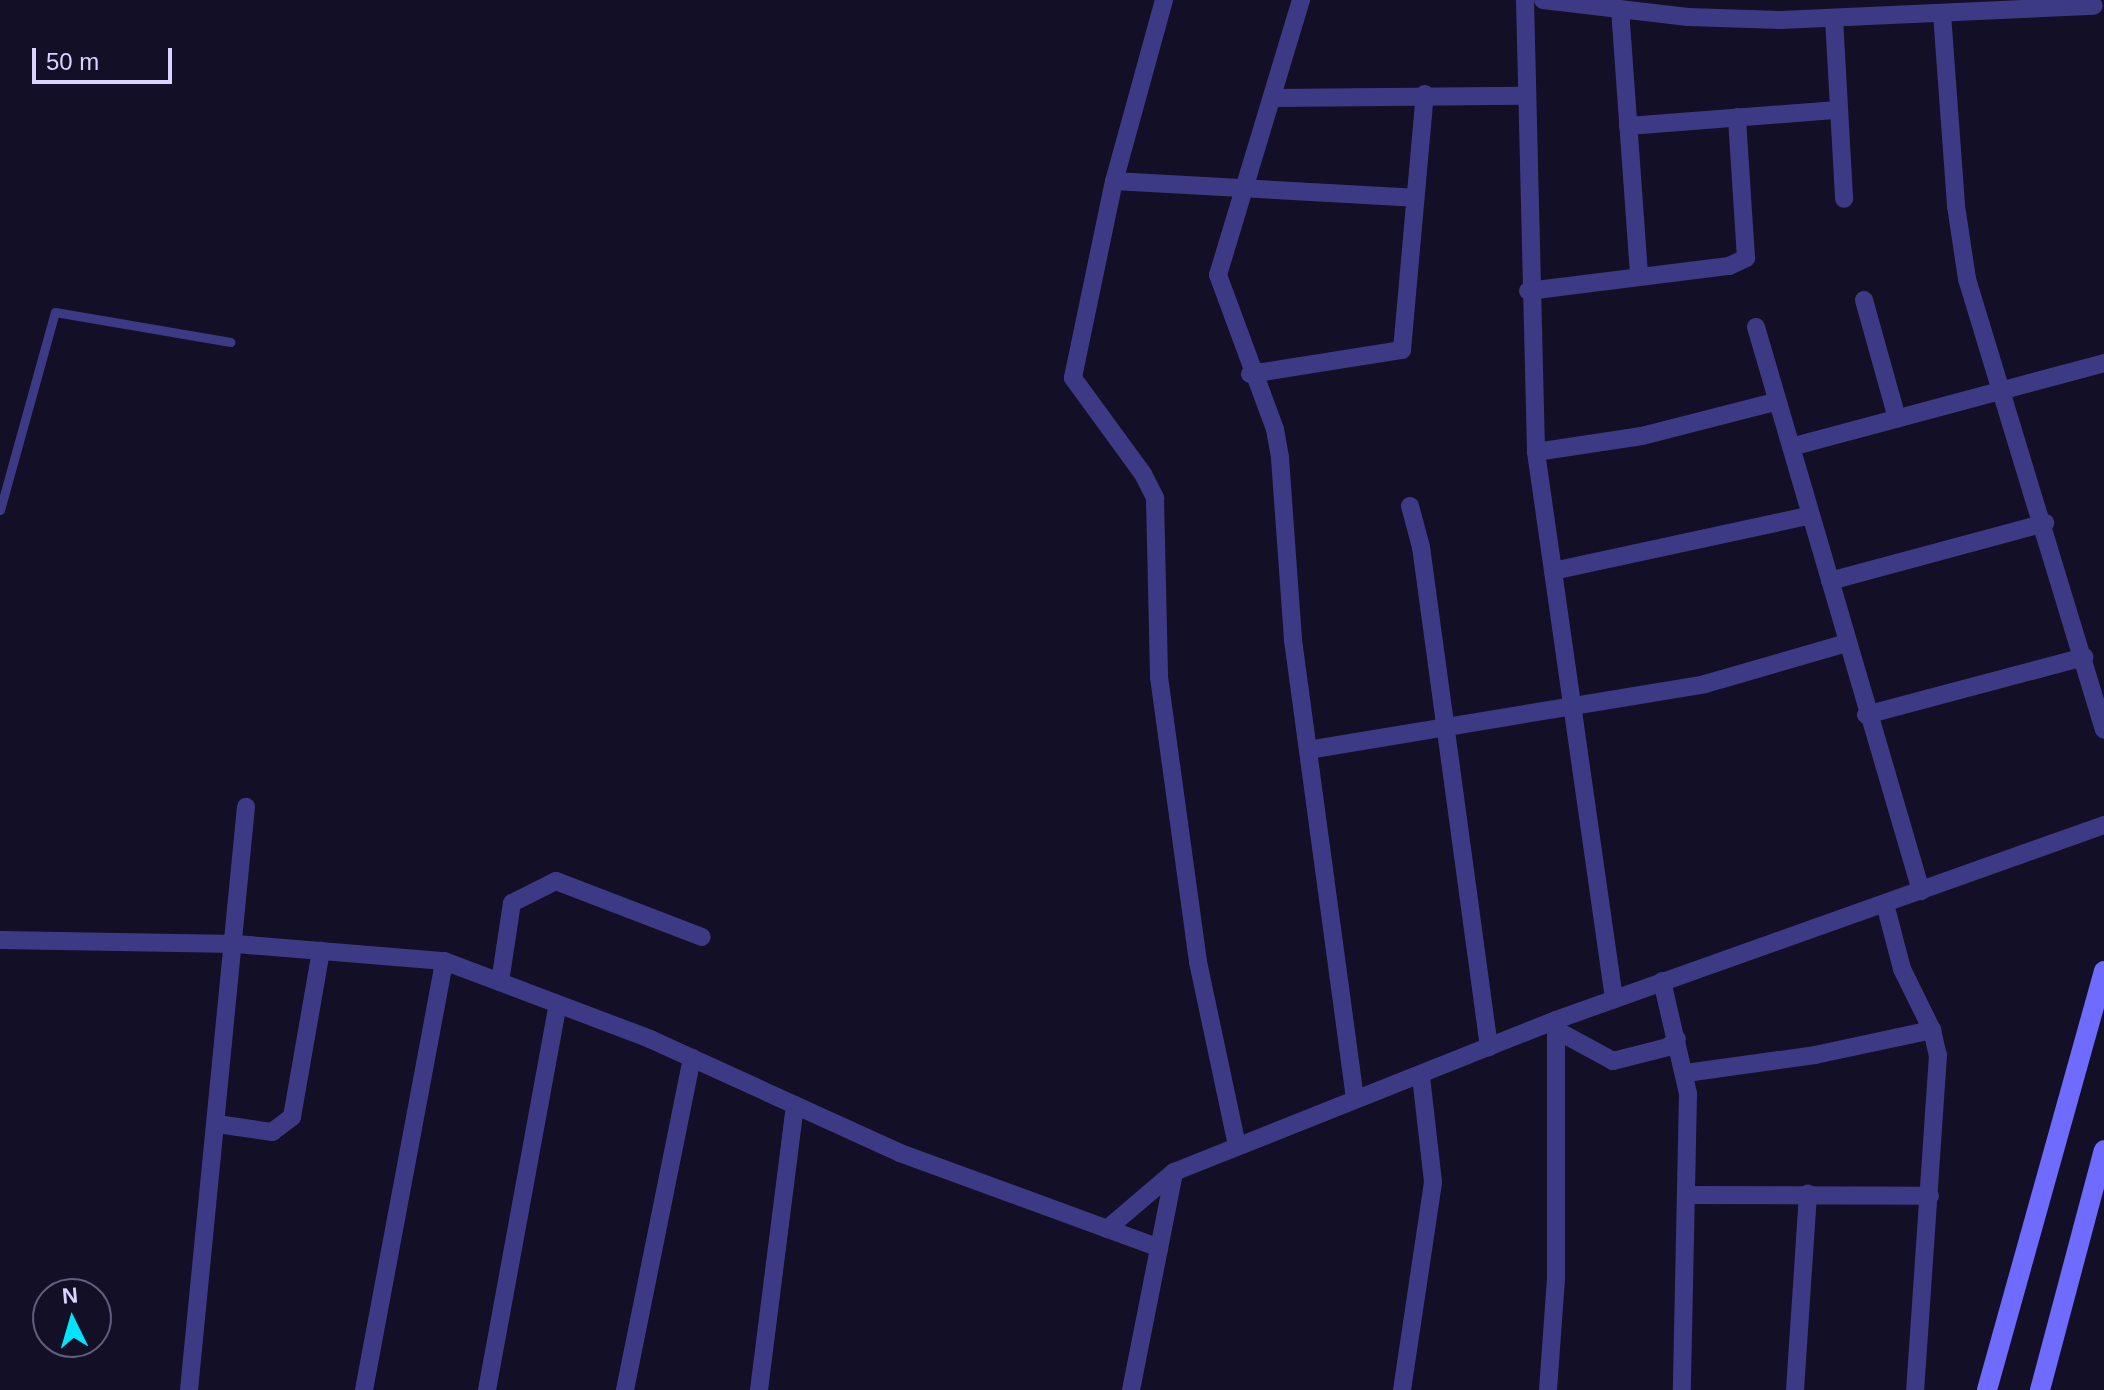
<!DOCTYPE html>
<html>
<head>
<meta charset="utf-8">
<style>
  body { margin:0 }
  #map { position:relative; width:2104px; height:1390px; overflow:hidden; background:#130f26; font-family:Helvetica,sans-serif }
  div>[style] { position:absolute }
  [style*='--x'] { left:calc(var(--x)*1px); top:calc(var(--y)*1px); width:calc(var(--w)*1px); rotate:calc(var(--a)*1deg) }
  .service>* { height:9px; margin:-4.5px; padding:0 4.5px; transform-origin:4.5px; border-radius:4.5px; background:#3d3a85 }
  .minor>* { height:18px; margin:-9px; padding:0 9px; transform-origin:9px; border-radius:9px; background:#3d3a85 }
  .secondary>* { height:20px; margin:-10px; padding:0 10px; transform-origin:10px; border-radius:10px; background:#6f6bff }
  span { translate:-50% -50%; white-space:nowrap; text-align:center; line-height:1.15; -webkit-text-stroke:8px #130f26; paint-order:stroke }
  .north { position:absolute; left:32px; top:1278px; width:80px; height:80px; box-sizing:border-box; background:#130f26; border:2px solid #625e7d; border-radius:50%; rotate:355deg; font-size:22px; font-weight:700; line-height:32px; text-align:center; color:#d9d4ff }
  .north::after { content:''; display:block; margin:auto; width:28px; height:36px; background:#00e5ff; clip-path:polygon(50% 0,100% 100%,50% 72%,0 100%) }
  .scale { position:absolute; left:32px; top:48px; width:140px; height:36px; box-sizing:border-box; border:4px solid #d9d4ff; border-top:0; padding-left:10px; font-size:24px; line-height:28px; white-space:nowrap; color:#d9d4ff; -webkit-text-stroke:6px #130f26; paint-order:stroke }
</style>
</head>
<body>
<div id="map">
  <div class="service">
    <div style="--x:0;--y:510;--w:205;--a:-74.5"></div>
    <div style="--x:55;--y:312;--w:178;--a:9.7"></div>
  </div>
  <div class="minor">
    <div style="--x:1164;--y:0;--w:188;--a:105.4"></div>
    <div style="--x:1114;--y:181;--w:201;--a:101.8"></div>
    <div style="--x:1073;--y:378;--w:119;--a:53.9"></div>
    <div style="--x:1143;--y:474;--w:27;--a:63"></div>
    <div style="--x:1155;--y:498;--w:179;--a:88.7"></div>
    <div style="--x:1159;--y:677;--w:288;--a:82.2"></div>
    <div style="--x:1198;--y:962;--w:188;--a:78"></div>
    <div style="--x:1301;--y:0;--w:287;--a:106.8"></div>
    <div style="--x:1218;--y:275;--w:164;--a:69.7"></div>
    <div style="--x:1275;--y:429;--w:29;--a:80"></div>
    <div style="--x:1280;--y:458;--w:182;--a:85.9"></div>
    <div style="--x:1293;--y:640;--w:462;--a:82.3"></div>
    <div style="--x:1525;--y:0;--w:452;--a:88.6"></div>
    <div style="--x:1536;--y:452;--w:553;--a:81.88"></div>
    <div style="--x:1543;--y:0;--w:146;--a:6.7"></div>
    <div style="--x:1688;--y:17;--w:93;--a:1.8"></div>
    <div style="--x:1781;--y:20;--w:313;--a:-2.6"></div>
    <div style="--x:1620;--y:9;--w:268;--a:85.9"></div>
    <div style="--x:1942;--y:14;--w:193;--a:85.8"></div>
    <div style="--x:1956;--y:206;--w:74;--a:81.4"></div>
    <div style="--x:1967;--y:279;--w:471;--a:73.1"></div>
    <div style="--x:1834;--y:18;--w:181;--a:86.8"></div>
    <div style="--x:1273;--y:98;--w:251;--a:-0.5"></div>
    <div style="--x:1628;--y:126;--w:210;--a:-4.4"></div>
    <div style="--x:1114;--y:181;--w:301;--a:3.2"></div>
    <div style="--x:1528;--y:291;--w:203;--a:-7.1"></div>
    <div style="--x:1729;--y:266;--w:19;--a:-25"></div>
    <div style="--x:1746;--y:258;--w:141;--a:-93.7"></div>
    <div style="--x:1864;--y:300;--w:123;--a:74.4"></div>
    <div style="--x:1756;--y:327;--w:588;--a:73.69"></div>
    <div style="--x:1250;--y:374;--w:154;--a:-9"></div>
    <div style="--x:1402;--y:350;--w:257;--a:-84.9"></div>
    <div style="--x:1791;--y:447;--w:324;--a:-15"></div>
    <div style="--x:1536;--y:452;--w:107;--a:-8.6"></div>
    <div style="--x:1642;--y:436;--w:140;--a:-14.4"></div>
    <div style="--x:1410;--y:506;--w:42;--a:75"></div>
    <div style="--x:1421;--y:547;--w:505;--a:82.26"></div>
    <div style="--x:1553;--y:571;--w:264;--a:-12.2"></div>
    <div style="--x:1830;--y:581;--w:223;--a:-15.1"></div>
    <div style="--x:1866;--y:715;--w:226;--a:-14.9"></div>
    <div style="--x:1308;--y:750;--w:402;--a:-9.4"></div>
    <div style="--x:1705;--y:684;--w:148;--a:-16.1"></div>
    <div style="--x:1885;--y:904;--w:67;--a:75.3"></div>
    <div style="--x:1902;--y:969;--w:68;--a:63.8"></div>
    <div style="--x:1932;--y:1030;--w:26;--a:77"></div>
    <div style="--x:1938;--y:1055;--w:336;--a:93.9"></div>
    <div style="--x:0;--y:940;--w:236;--a:1"></div>
    <div style="--x:236;--y:944;--w:209;--a:4.7"></div>
    <div style="--x:1662;--y:981;--w:116;--a:77"></div>
    <div style="--x:1688;--y:1094;--w:296;--a:91.2"></div>
    <div style="--x:500;--y:982;--w:80;--a:-81.4"></div>
    <div style="--x:512;--y:903;--w:49;--a:-26.6"></div>
    <div style="--x:556;--y:881;--w:156;--a:21"></div>
    <div style="--x:1556;--y:1030;--w:65;--a:28.5"></div>
    <div style="--x:1613;--y:1061;--w:57;--a:-14.3"></div>
    <div style="--x:1668;--y:1047;--w:12;--a:-42"></div>
    <div style="--x:1686;--y:1073;--w:130;--a:-7.9"></div>
    <div style="--x:1815;--y:1055;--w:120;--a:-12.1"></div>
    <div style="--x:217;--y:1124;--w:56;--a:8.3"></div>
    <div style="--x:272;--y:1132;--w:25;--a:-37"></div>
    <div style="--x:292;--y:1117;--w:169;--a:-80.1"></div>
    <div style="--x:1689;--y:1195;--w:241;--a:0.2"></div>
    <div style="--x:1107;--y:1229;--w:88;--a:-40.4"></div>
    <div style="--x:189;--y:1390;--w:586;--a:-84.42"></div>
    <div style="--x:364;--y:1390;--w:436;--a:-79.4"></div>
    <div style="--x:444;--y:961;--w:220;--a:20.7"></div>
    <div style="--x:650;--y:1039;--w:275;--a:24.5"></div>
    <div style="--x:900;--y:1153;--w:276;--a:20.1"></div>
    <div style="--x:487;--y:1390;--w:392;--a:-79.6"></div>
    <div style="--x:625;--y:1390;--w:339;--a:-78.6"></div>
    <div style="--x:759;--y:1390;--w:287;--a:-82.8"></div>
    <div style="--x:1131;--y:1390;--w:222;--a:-78.8"></div>
    <div style="--x:1174;--y:1172;--w:411;--a:-21.7"></div>
    <div style="--x:1556;--y:1020;--w:582;--a:-19.59"></div>
    <div style="--x:1402;--y:1390;--w:210;--a:-81.5"></div>
    <div style="--x:1433;--y:1182;--w:107;--a:-96.5"></div>
    <div style="--x:1548;--y:1390;--w:112;--a:-85.9"></div>
    <div style="--x:1556;--y:1278;--w:258;--a:-90"></div>
    <div style="--x:1795;--y:1390;--w:197;--a:-86.2"></div>
  </div>
  <div class="secondary">
    <div style="--x:1987;--y:1390;--w:435;--a:-74.4"></div>
    <div style="--x:2040;--y:1390;--w:248;--a:-75.1"></div>
  </div>
  <div class="north">N</div>
  <div class="scale">50 m</div>
</div>
</body>
</html>
